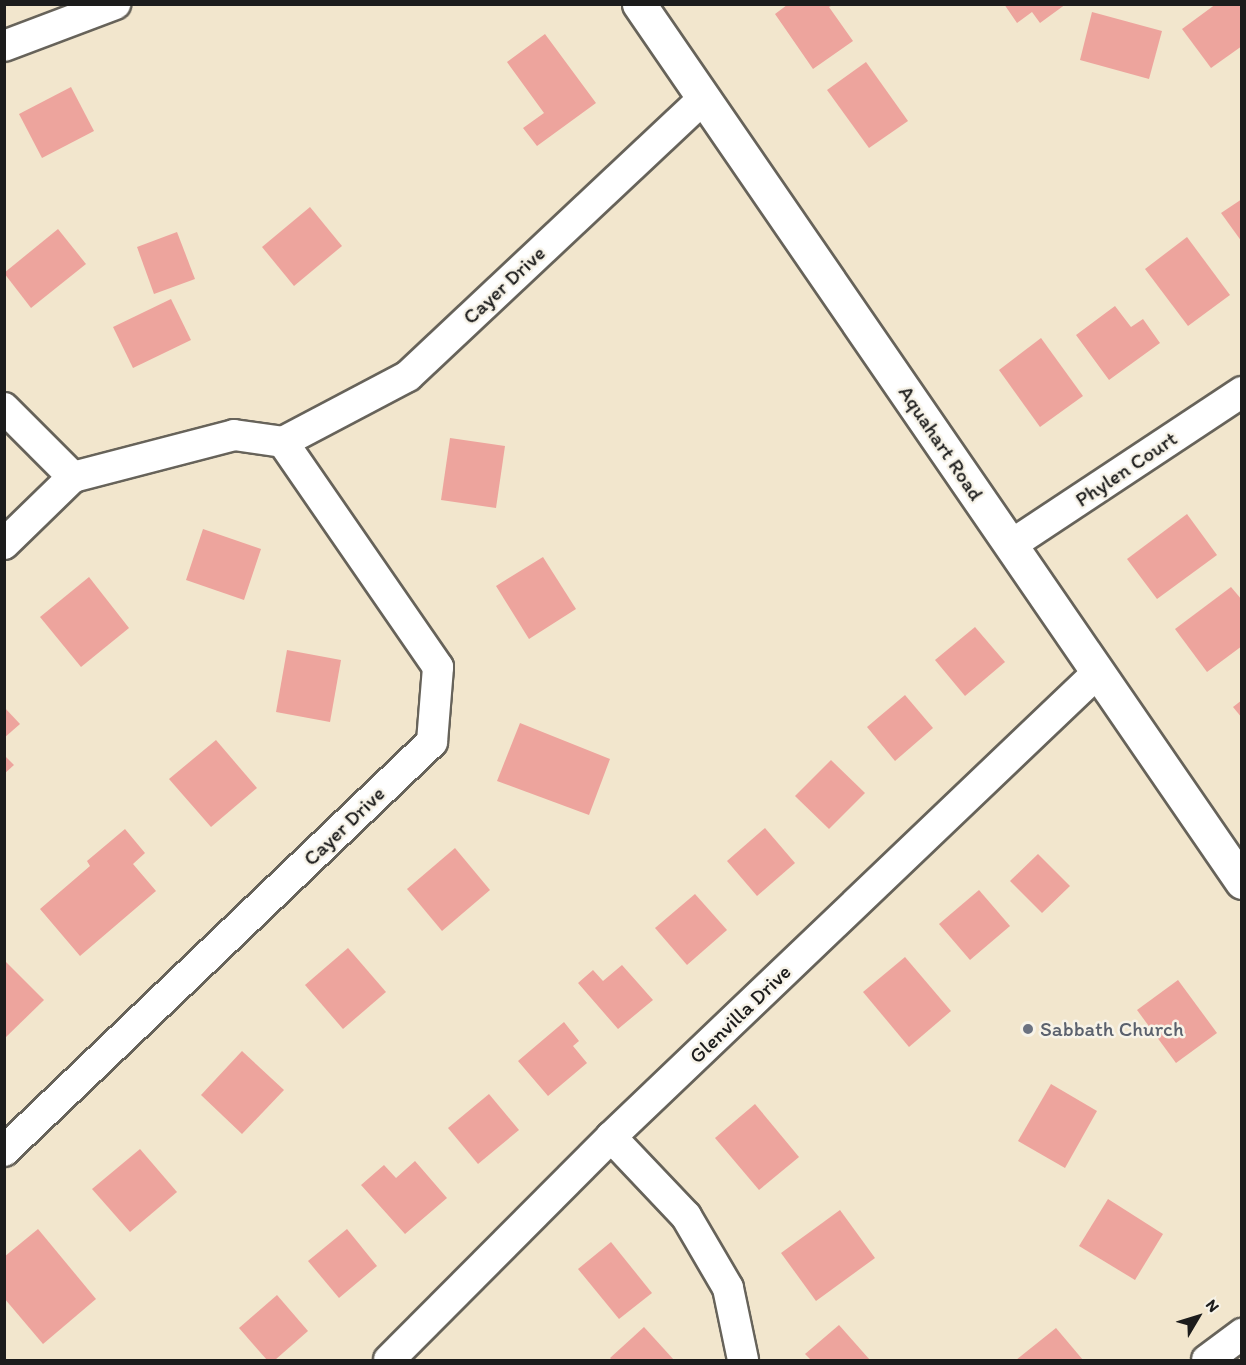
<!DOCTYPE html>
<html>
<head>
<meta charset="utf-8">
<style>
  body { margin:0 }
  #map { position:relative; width:1246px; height:1365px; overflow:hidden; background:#f2e6cd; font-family:Itim,sans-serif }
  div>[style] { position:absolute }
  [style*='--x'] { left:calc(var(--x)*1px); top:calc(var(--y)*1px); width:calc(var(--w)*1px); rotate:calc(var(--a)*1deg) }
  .building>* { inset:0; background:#eda49d }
  .roads { filter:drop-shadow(2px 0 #67635a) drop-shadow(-2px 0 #67635a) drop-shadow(0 2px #67635a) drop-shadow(0 -2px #67635a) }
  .minor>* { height:30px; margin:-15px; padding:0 15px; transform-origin:15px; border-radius:15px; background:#fff }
  .tertiary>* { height:33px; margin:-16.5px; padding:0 16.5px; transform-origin:16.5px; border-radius:16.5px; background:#fff }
  .dots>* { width:16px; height:16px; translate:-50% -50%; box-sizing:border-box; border:3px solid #f7f3e8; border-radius:50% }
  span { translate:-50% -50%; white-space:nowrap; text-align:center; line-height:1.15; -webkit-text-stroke:5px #f7f3e8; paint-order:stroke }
  .street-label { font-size:21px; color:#1c1c1c }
  .worship-label { font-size:21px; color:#5b616d }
  .left { translate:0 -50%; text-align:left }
  .frame { position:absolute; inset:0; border:6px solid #1c1c1c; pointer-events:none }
  .north { position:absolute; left:1168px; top:1287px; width:60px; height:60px; -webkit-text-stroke:4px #f7f3e8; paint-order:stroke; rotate:52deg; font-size:16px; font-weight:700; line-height:24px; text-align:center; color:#1c1c1c }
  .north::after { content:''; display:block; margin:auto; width:21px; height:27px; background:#1c1c1c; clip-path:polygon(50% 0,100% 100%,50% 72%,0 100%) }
</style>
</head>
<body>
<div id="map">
  <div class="building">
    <div style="clip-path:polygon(1004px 4px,1066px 4px,1040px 23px,1032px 12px,1017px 23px)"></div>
    <div style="clip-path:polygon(1216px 4px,1242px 4px,1242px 46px,1211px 68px,1182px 29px)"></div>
    <div style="clip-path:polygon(787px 5px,833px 5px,829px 7px,853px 41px,813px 69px,775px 14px)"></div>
    <div style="clip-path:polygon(1092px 12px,1162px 31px,1149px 79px,1080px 60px)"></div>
    <div style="clip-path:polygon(545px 34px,596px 103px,537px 146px,523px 128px,544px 113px,507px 62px)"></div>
    <div style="clip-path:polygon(866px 62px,908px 121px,869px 148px,827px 90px)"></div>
    <div style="clip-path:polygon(71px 87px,94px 131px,42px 158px,19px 114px)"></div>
    <div style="clip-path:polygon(1242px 199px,1242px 242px,1221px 213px)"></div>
    <div style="clip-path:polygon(310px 207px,342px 246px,294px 286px,262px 247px)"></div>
    <div style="clip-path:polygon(58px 229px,86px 264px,31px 308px,4px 273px)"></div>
    <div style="clip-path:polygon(177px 232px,195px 279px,154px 294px,137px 247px)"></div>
    <div style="clip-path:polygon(1187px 237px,1230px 295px,1188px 326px,1145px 269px)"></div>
    <div style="clip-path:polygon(171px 299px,191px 340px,133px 368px,113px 327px)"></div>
    <div style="clip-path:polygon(1115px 306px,1131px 327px,1143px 319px,1160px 343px,1109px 380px,1076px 335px)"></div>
    <div style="clip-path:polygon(1041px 338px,1083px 396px,1040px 427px,999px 370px)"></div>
    <div style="clip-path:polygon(450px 438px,505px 446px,496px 508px,441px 500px)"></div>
    <div style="clip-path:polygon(1187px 514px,1217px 555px,1157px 599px,1127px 559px)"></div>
    <div style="clip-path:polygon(203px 529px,261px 549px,244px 600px,186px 580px)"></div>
    <div style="clip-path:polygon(543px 557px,576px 609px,529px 639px,496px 586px)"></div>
    <div style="clip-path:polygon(89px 577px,129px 628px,81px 667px,40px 617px)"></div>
    <div style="clip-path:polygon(1231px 587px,1242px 600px,1242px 646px,1207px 672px,1175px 629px)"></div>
    <div style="clip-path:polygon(975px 627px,1005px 662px,965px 696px,935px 660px)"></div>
    <div style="clip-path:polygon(287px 650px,341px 660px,330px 722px,276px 712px)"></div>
    <div style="clip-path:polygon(905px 695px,933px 728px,895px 761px,867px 727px)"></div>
    <div style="clip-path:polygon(1242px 700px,1242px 718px,1233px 707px)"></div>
    <div style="clip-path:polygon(4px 707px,20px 724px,4px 738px)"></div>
    <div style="clip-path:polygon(520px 723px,610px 759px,589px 815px,497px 781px)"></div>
    <div style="clip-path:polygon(216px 740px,257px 788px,211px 827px,169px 779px)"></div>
    <div style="clip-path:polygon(4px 755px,14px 765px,4px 774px)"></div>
    <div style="clip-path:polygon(831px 760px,865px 793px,829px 829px,795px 796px)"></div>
    <div style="clip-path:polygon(765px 828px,795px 863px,757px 896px,727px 861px)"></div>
    <div style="clip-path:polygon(125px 829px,145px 853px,133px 864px,156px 891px,80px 956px,40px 909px,90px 866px,87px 861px)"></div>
    <div style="clip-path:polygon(455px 848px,490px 890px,442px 931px,407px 889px)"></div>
    <div style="clip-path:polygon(1038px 854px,1070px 886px,1042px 913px,1010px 881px)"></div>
    <div style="clip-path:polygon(979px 890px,1010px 926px,970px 960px,939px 924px)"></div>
    <div style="clip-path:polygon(695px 894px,727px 930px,687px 965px,655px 928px)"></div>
    <div style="clip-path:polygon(348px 948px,386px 992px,343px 1029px,305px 985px)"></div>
    <div style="clip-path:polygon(905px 957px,951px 1011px,909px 1047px,863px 992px)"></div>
    <div style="clip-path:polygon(4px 960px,44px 1000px,4px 1039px)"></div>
    <div style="clip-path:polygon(622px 965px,653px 1000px,618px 1029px,578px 983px,593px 970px,603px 981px)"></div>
    <div style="clip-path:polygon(1178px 980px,1217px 1033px,1176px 1063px,1137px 1010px)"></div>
    <div style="clip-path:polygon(564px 1022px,579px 1041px,573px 1046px,587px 1063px,548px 1096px,518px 1061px)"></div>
    <div style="clip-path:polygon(242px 1051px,284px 1090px,242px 1134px,201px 1095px)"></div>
    <div style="clip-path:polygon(1051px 1084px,1097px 1111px,1065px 1168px,1018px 1141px)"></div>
    <div style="clip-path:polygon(489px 1094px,519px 1130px,478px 1164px,448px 1128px)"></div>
    <div style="clip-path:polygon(755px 1104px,799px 1157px,759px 1190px,715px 1138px)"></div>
    <div style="clip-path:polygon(140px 1149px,177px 1192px,130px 1232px,92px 1189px)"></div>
    <div style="clip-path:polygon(415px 1161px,447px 1198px,405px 1234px,361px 1185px,384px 1165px,396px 1178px)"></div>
    <div style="clip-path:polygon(1108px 1199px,1163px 1234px,1135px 1280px,1079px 1246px)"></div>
    <div style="clip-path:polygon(840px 1210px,875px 1258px,816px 1301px,781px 1253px)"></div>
    <div style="clip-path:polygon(38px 1229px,96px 1299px,43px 1344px,4px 1298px,4px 1257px)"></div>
    <div style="clip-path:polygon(347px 1229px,377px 1266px,339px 1298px,308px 1261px)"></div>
    <div style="clip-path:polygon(611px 1242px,652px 1293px,619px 1319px,578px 1269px)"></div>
    <div style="clip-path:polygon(277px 1295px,308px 1331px,275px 1360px,267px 1360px,239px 1328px)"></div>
    <div style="clip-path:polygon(839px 1325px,870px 1360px,811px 1360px,805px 1354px)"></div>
    <div style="clip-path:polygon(644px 1327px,674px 1360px,612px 1360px,610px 1358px)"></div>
    <div style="clip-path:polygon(1056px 1328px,1083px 1360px,1016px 1360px)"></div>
  </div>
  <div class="roads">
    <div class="minor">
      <div style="--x:4;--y:46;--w:119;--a:-20.7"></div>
      <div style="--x:4;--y:408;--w:98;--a:45"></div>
      <div style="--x:4;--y:544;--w:96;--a:-44.2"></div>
      <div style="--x:73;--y:477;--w:166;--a:-14.6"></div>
      <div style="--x:234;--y:435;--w:49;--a:8.1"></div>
      <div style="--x:283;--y:442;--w:141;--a:-27.8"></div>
      <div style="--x:408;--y:376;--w:406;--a:-43.2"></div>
      <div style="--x:1011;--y:545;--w:277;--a:-33.5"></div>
      <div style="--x:611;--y:1137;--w:109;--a:46.5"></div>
      <div style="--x:686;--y:1216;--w:83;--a:59.7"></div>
      <div style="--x:728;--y:1288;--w:74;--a:78.2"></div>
      <div style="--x:4;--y:1151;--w:592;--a:-43.7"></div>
      <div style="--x:432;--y:742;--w:75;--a:-85.4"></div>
      <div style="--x:438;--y:667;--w:273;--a:-124.6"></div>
      <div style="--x:389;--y:1360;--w:315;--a:-45.1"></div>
      <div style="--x:611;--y:1137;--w:672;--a:-43.67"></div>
      <div style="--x:1207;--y:1360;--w:44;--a:-36.6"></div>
    </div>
    <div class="tertiary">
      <div style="--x:639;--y:4;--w:1065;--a:55.52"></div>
    </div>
  </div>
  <div class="dots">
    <div style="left:1028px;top:1029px;background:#6b7280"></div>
  </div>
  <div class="street-label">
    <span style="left:504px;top:285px;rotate:-43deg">Cayer Drive</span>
    <span style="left:941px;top:443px;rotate:56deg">Aquahart Road</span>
    <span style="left:1126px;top:469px;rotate:-34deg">Phylen Court</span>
    <span style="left:344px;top:826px;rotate:-44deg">Cayer Drive</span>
    <span style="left:740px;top:1014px;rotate:-44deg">Glenvilla Drive</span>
  </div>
  <div class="worship-label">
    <span class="left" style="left:1040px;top:1029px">Sabbath Church</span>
  </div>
  <div class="frame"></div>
  <div class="north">N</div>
</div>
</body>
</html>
